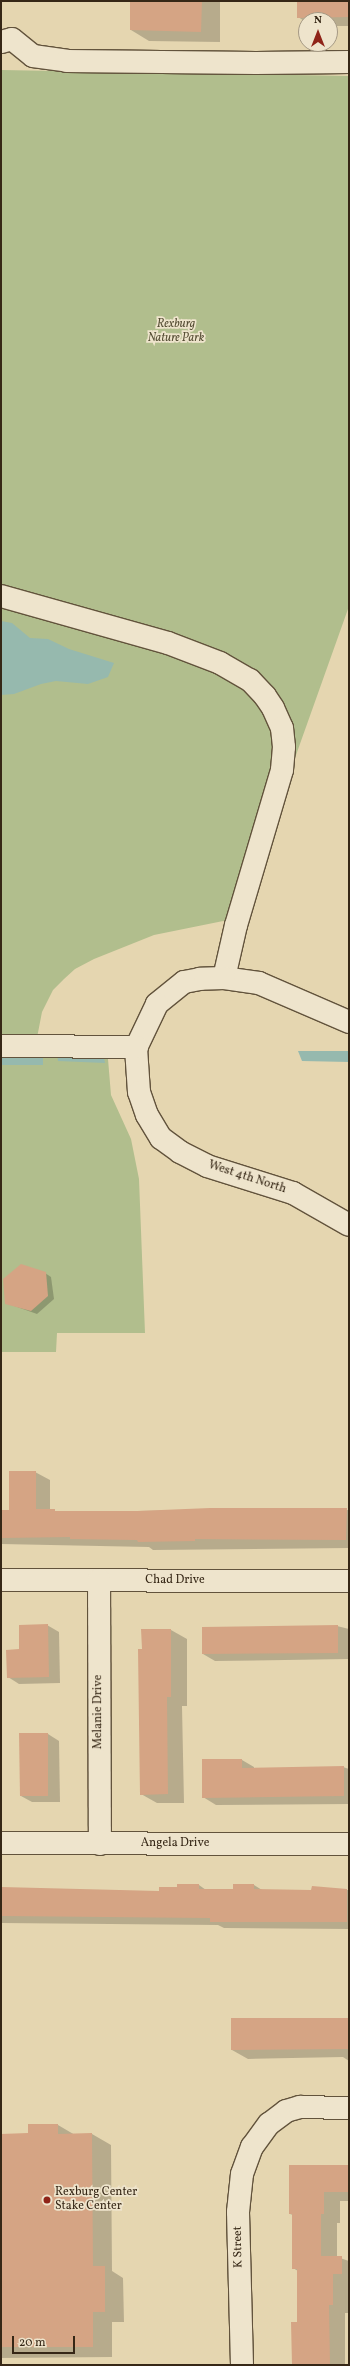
<!DOCTYPE html>
<html>
<head>
<meta charset="utf-8">
<style>
  body { margin:0 }
  #map { position:relative; width:350px; height:2366px; overflow:hidden; background:#e5d6b0; font-family:Vollkorn,serif }
  div>[style] { position:absolute }
  [style*='--x'] { left:calc(var(--x)*1px); top:calc(var(--y)*1px); width:calc(var(--w)*1px); rotate:calc(var(--a)*1deg) }
  .green>* { inset:0; background:#b1be8d }
  .water>* { inset:0; background:#96b9ae }
  .shadow>* { inset:0; background:#0003 }
  .building>* { inset:0; background:#d5a484 }
  .roads { filter:drop-shadow(1px 0 #62533c) drop-shadow(-1px 0 #62533c) drop-shadow(0 1px #62533c) drop-shadow(0 -1px #62533c) }
  .minor>* { height:22px; margin:-11px; padding:0 11px; transform-origin:11px; border-radius:11px; background:#eee4cc }
  .dots>* { width:11px; height:11px; translate:-50% -50%; box-sizing:border-box; border:2px solid #eee4cc; border-radius:50% }
  span { translate:-50% -50%; white-space:nowrap; text-align:center; line-height:1.15; -webkit-text-stroke:3.5px #eee4cc; paint-order:stroke }
  .park-label { font-size:12px; color:#554d34; font-style:italic }
  .street-label { font-size:12px; color:#362716 }
  .poi-label { font-size:12px; color:#362716 }
  .left { translate:0 -50%; text-align:left }
  .frame { position:absolute; inset:0; border:2px solid #362716; pointer-events:none }
  .north { position:absolute; left:298px; top:12px; width:40px; height:40px; box-sizing:border-box; background:#eee4cc; border:1px solid #a49883; border-radius:50%; rotate:0deg; font-size:11px; font-weight:700; line-height:16px; text-align:center; color:#362716 }
  .north::after { content:''; display:block; margin:auto; width:14px; height:18px; background:#8f2418; clip-path:polygon(50% 0,100% 100%,50% 72%,0 100%) }
  .scale { position:absolute; left:12px; top:2336px; width:63px; height:18px; box-sizing:border-box; border:2px solid #362716; border-top:0; padding-left:5px; font-size:12px; line-height:14px; white-space:nowrap; color:#362716; -webkit-text-stroke:3px #eee4cc; paint-order:stroke }
</style>
</head>
<body>
<div id="map">
  <div class="green">
    <div style="clip-path:polygon(1px 70px,349px 76px,348px 609px,238px 918px,154px 935px,94px 959px,75px 969px,64px 979px,53px 990px,42px 1012px,35px 1048px,107px 1047px,111px 1095px,131px 1139px,139px 1179px,145px 1333px,57px 1333px,56px 1352px,1px 1352px)"></div>
  </div>
  <div class="water">
    <div style="clip-path:polygon(1px 621px,12px 623px,30px 638px,48px 639px,69px 649px,114px 663px,108px 677px,88px 684px,56px 681px,41px 684px,14px 694px,1px 695px)"></div>
    <div style="clip-path:polygon(298px 1051px,349px 1051px,349px 1062px,302px 1061px)"></div>
    <div style="clip-path:polygon(1px 1052px,43px 1052px,43px 1065px,1px 1065px)"></div>
    <div style="clip-path:polygon(57px 1052px,103px 1053px,105px 1063px,58px 1061px)"></div>
  </div>
  <div class="shadow">
    <div style="clip-path:polygon(131px 1px,220px 1px,220px 42px,149px 41px,131px 30px)"></div>
    <div style="clip-path:polygon(298px 1px,349px 1px,349px 26px,330px 26px,330px 20px,306px 22px,298px 17px)"></div>
    <div style="clip-path:polygon(45px 1273px,51px 1277px,54px 1299px,37px 1314px,6px 1303px)"></div>
    <div style="clip-path:polygon(35px 1472px,50px 1480px,50px 1510px,59px 1512px,288px 1509px,349px 1510px,349px 1548px,153px 1550px,149px 1547px,1px 1544px,1px 1511px,10px 1511px)"></div>
    <div style="clip-path:polygon(47px 1625px,59px 1632px,60px 1683px,19px 1684px,8px 1677px,20px 1650px)"></div>
    <div style="clip-path:polygon(337px 1626px,349px 1629px,349px 1659px,215px 1661px,203px 1654px)"></div>
    <div style="clip-path:polygon(171px 1630px,187px 1639px,187px 1706px,182px 1706px,184px 1803px,157px 1803px,141px 1794px,143px 1650px)"></div>
    <div style="clip-path:polygon(48px 1734px,59px 1741px,60px 1802px,32px 1802px,21px 1796px)"></div>
    <div style="clip-path:polygon(242px 1760px,254px 1767px,254px 1769px,343px 1767px,349px 1769px,349px 1804px,216px 1805px,203px 1797px)"></div>
    <div style="clip-path:polygon(199px 1885px,206px 1890px,234px 1890px,254px 1885px,262px 1890px,349px 1890px,349px 1929px,224px 1928px,218px 1925px,1px 1923px,1px 1889px,160px 1892px)"></div>
    <div style="clip-path:polygon(349px 2019px,349px 2061px,343px 2057px,248px 2059px,232px 2050px)"></div>
    <div style="clip-path:polygon(58px 2125px,75px 2135px,92px 2134px,111px 2145px,112px 2271px,123px 2278px,124px 2322px,112px 2322px,112px 2357px,1px 2358px,1px 2135px,29px 2134px)"></div>
    <div style="clip-path:polygon(349px 2166px,349px 2201px,340px 2201px,340px 2223px,337px 2223px,337px 2257px,349px 2261px,348px 2313px,345px 2313px,345px 2365px,293px 2365px,298px 2323px,298px 2271px,293px 2268px,293px 2215px,290px 2214px)"></div>
  </div>
  <div class="building">
    <div style="clip-path:polygon(130px 1px,202px 1px,201px 32px,130px 30px)"></div>
    <div style="clip-path:polygon(297px 1px,349px 1px,349px 17px,297px 18px)"></div>
    <div style="clip-path:polygon(21px 1264px,46px 1272px,48px 1296px,31px 1311px,5px 1304px,3px 1279px)"></div>
    <div style="clip-path:polygon(9px 1471px,36px 1471px,36px 1509px,55px 1509px,55px 1511px,137px 1511px,210px 1508px,347px 1508px,346px 1540px,195px 1539px,195px 1541px,138px 1542px,137px 1540px,70px 1539px,70px 1537px,1px 1538px,1px 1510px,9px 1510px)"></div>
    <div style="clip-path:polygon(48px 1624px,49px 1677px,7px 1678px,6px 1650px,19px 1649px,19px 1625px)"></div>
    <div style="clip-path:polygon(338px 1625px,338px 1653px,202px 1654px,202px 1627px)"></div>
    <div style="clip-path:polygon(141px 1629px,171px 1629px,171px 1697px,167px 1697px,168px 1794px,140px 1795px,138px 1649px,142px 1649px)"></div>
    <div style="clip-path:polygon(19px 1733px,48px 1733px,48px 1796px,20px 1796px)"></div>
    <div style="clip-path:polygon(202px 1759px,242px 1759px,242px 1768px,344px 1766px,344px 1796px,202px 1798px)"></div>
    <div style="clip-path:polygon(177px 1884px,199px 1884px,199px 1889px,233px 1889px,233px 1884px,254px 1884px,254px 1889px,311px 1890px,312px 1886px,347px 1889px,347px 1922px,210px 1922px,210px 1918px,1px 1916px,1px 1887px,159px 1891px,159px 1887px,177px 1887px)"></div>
    <div style="clip-path:polygon(231px 2018px,349px 2018px,349px 2049px,231px 2050px)"></div>
    <div style="clip-path:polygon(28px 2124px,58px 2124px,58px 2134px,92px 2133px,93px 2266px,105px 2266px,105px 2312px,93px 2312px,93px 2347px,1px 2347px,1px 2134px,28px 2133px)"></div>
    <div style="clip-path:polygon(289px 2165px,349px 2165px,349px 2192px,324px 2192px,324px 2214px,321px 2214px,321px 2256px,342px 2256px,342px 2274px,333px 2274px,333px 2305px,329px 2305px,330px 2365px,292px 2365px,291px 2322px,297px 2322px,297px 2269px,292px 2269px,292px 2214px,289px 2214px)"></div>
  </div>
  <div class="roads">
    <div class="minor">
      <div style="--x:1;--y:42;--w:11;--a:-15"></div>
      <div style="--x:12;--y:39;--w:27;--a:39"></div>
      <div style="--x:33;--y:56;--w:34;--a:8"></div>
      <div style="--x:67;--y:61;--w:189;--a:0.6"></div>
      <div style="--x:256;--y:63;--w:93;--a:-0.6"></div>
      <div style="--x:1;--y:596;--w:173;--a:15.7"></div>
      <div style="--x:168;--y:643;--w:56;--a:21"></div>
      <div style="--x:220;--y:663;--w:34;--a:30"></div>
      <div style="--x:250;--y:680;--w:22;--a:47"></div>
      <div style="--x:265;--y:696;--w:14;--a:56"></div>
      <div style="--x:273;--y:708;--w:22;--a:66"></div>
      <div style="--x:282;--y:728;--w:19;--a:84"></div>
      <div style="--x:284;--y:747;--w:23;--a:95"></div>
      <div style="--x:282;--y:770;--w:162;--a:106.5"></div>
      <div style="--x:236;--y:925;--w:54;--a:102.8"></div>
      <div style="--x:349;--y:1022;--w:98;--a:-156.6"></div>
      <div style="--x:259;--y:983;--w:35;--a:-172"></div>
      <div style="--x:224;--y:978;--w:24;--a:178"></div>
      <div style="--x:200;--y:979;--w:16;--a:169"></div>
      <div style="--x:184;--y:982;--w:35;--a:141"></div>
      <div style="--x:157;--y:1004;--w:49;--a:115.5"></div>
      <div style="--x:136;--y:1048;--w:44;--a:86.1"></div>
      <div style="--x:139;--y:1092;--w:24;--a:71"></div>
      <div style="--x:147;--y:1115;--w:27;--a:59"></div>
      <div style="--x:161;--y:1138;--w:24;--a:36"></div>
      <div style="--x:180;--y:1152;--w:30;--a:27"></div>
      <div style="--x:207;--y:1166;--w:90;--a:17.4"></div>
      <div style="--x:293;--y:1193;--w:64;--a:29.7"></div>
      <div style="--x:1;--y:1046;--w:136;--a:0.4"></div>
      <div style="--x:1;--y:1580;--w:348;--a:0.2"></div>
      <div style="--x:99;--y:1580;--w:264;--a:89.8"></div>
      <div style="--x:1;--y:1843;--w:348;--a:0.2"></div>
      <div style="--x:242;--y:2365;--w:153;--a:-91.5"></div>
      <div style="--x:238;--y:2212;--w:38;--a:-84"></div>
      <div style="--x:242;--y:2174;--w:29;--a:-70"></div>
      <div style="--x:252;--y:2147;--w:29;--a:-54"></div>
      <div style="--x:269;--y:2124;--w:21;--a:-37"></div>
      <div style="--x:286;--y:2111;--w:15;--a:-16"></div>
      <div style="--x:300;--y:2107;--w:49;--a:1.2"></div>
    </div>
  </div>
  <div class="dots">
    <div style="left:47px;top:2200px;background:#8f2418"></div>
  </div>
  <div class="park-label">
    <span style="left:176px;top:332px">Rexburg<br>Nature Park</span>
  </div>
  <div class="street-label">
    <span style="left:247px;top:1178px;rotate:18deg">West 4th North</span>
    <span style="left:175px;top:1581px">Chad Drive</span>
    <span style="left:99px;top:1712px;rotate:-90deg">Melanie Drive</span>
    <span style="left:175px;top:1844px">Angela Drive</span>
    <span style="left:239px;top:2247px;rotate:-91deg">K Street</span>
  </div>
  <div class="poi-label">
    <span class="left" style="left:55px;top:2200px">Rexburg Center<br>Stake Center</span>
  </div>
  <div class="frame"></div>
  <div class="north">N</div>
  <div class="scale">20 m</div>
</div>
</body>
</html>
